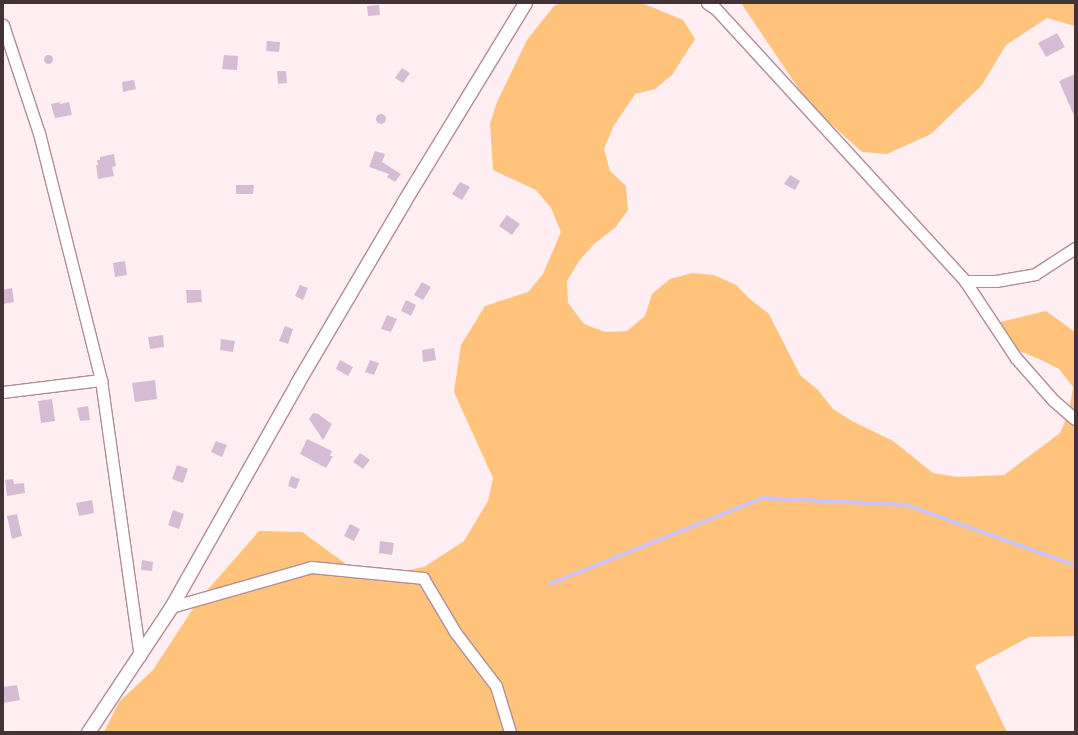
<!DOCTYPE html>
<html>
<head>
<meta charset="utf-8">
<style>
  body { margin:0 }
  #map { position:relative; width:1078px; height:735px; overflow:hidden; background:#ffeef2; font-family:Lora,serif }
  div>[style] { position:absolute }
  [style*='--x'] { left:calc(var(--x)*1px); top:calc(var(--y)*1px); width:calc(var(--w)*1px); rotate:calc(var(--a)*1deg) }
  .green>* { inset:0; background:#ffc37b }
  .stream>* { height:3.5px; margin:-1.75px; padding:0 1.75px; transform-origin:1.75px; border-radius:1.75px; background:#ccc2f7 }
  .building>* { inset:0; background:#d7bbd5 }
  .round { border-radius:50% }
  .roads { filter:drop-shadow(1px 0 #b28d96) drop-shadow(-1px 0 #b28d96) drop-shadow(0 1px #b28d96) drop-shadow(0 -1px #b28d96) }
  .minor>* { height:11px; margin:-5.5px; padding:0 5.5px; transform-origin:5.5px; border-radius:5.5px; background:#fff }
  .tertiary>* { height:13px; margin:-6.5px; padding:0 6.5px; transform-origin:6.5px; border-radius:6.5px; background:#fff }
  span { translate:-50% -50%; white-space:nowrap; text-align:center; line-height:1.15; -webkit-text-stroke:3px #ffeef2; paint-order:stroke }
  .frame { position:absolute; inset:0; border:4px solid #433337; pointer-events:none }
</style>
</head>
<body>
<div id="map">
  <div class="green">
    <div style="clip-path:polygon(560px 3px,642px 3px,683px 20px,695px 39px,672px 75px,655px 89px,635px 94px,613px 127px,604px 149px,610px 171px,626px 186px,628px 210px,615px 228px,595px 243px,579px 261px,567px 281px,568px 303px,584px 324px,605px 332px,627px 331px,645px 316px,652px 294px,670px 279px,692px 273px,714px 275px,736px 285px,751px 300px,769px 314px,800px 375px,818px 390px,833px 409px,852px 421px,893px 441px,933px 473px,957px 477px,1004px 475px,1060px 433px,1069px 412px,1073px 387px,1059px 369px,1039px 359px,1017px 350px,1000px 322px,1046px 311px,1075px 332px,1075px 636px,1029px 637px,975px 666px,1007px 732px,104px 732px,119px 702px,153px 670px,198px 601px,259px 531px,302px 532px,357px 572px,379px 576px,424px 567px,464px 541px,488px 501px,493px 478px,454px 392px,461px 345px,485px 306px,528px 292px,543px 274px,561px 232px,551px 208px,536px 190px,493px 170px,490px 124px,497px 102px,527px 40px,554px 6px)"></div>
    <div style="clip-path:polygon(741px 3px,1075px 3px,1075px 26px,1047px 18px,1006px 45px,982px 85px,931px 134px,887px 154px,862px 152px,809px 104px)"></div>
  </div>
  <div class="stream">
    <div style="--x:550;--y:584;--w:230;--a:-22"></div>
    <div style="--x:763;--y:498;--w:144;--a:2.8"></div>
    <div style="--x:907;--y:505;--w:178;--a:19.7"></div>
  </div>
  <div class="building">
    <div style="clip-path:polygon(379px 5px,380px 15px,368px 16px,367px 6px)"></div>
    <div style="clip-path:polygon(1057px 33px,1065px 47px,1046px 57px,1038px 43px)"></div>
    <div style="clip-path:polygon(267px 41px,280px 42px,279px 52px,266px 51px)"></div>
    <div class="round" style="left:43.5px;top:54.5px;width:9px;height:9px"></div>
    <div style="clip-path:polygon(224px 55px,238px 56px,237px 70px,222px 69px)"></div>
    <div style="clip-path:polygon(402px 68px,410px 73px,403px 83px,395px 78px)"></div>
    <div style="clip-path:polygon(277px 71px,286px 71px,287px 83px,278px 84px)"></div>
    <div style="clip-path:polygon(1075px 74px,1075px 118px,1059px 81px)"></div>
    <div style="clip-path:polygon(134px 80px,136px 89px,123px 92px,122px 82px)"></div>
    <div style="clip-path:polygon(60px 102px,60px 104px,69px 102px,72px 115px,55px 118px,51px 104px)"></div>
    <div class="round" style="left:376px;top:114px;width:10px;height:10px"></div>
    <div style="clip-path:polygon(375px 151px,385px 154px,382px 162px,401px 174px,395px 182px,387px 177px,389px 174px,369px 167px)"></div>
    <div style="clip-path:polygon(114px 154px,116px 166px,112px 167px,114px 176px,98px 179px,96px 165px,98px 165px,97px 160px,100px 160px,100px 157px)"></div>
    <div style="clip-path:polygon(790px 175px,800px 181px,795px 190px,784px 184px)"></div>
    <div style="clip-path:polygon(460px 182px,470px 187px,462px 200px,452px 194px)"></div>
    <div style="clip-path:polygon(236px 185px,254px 185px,253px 194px,236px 194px)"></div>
    <div style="clip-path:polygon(507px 215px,520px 224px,512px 235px,499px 226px)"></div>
    <div style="clip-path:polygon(125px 261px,127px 275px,115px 277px,113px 263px)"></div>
    <div style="clip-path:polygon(422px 282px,431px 287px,423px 300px,414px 295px)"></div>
    <div style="clip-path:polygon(300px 285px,308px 288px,303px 300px,295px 296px)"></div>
    <div style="clip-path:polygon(12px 288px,14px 302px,3px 304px,3px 290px)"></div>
    <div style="clip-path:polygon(186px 290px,201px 290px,202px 302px,187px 303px)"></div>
    <div style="clip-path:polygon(406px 300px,416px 305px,411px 316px,401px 311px)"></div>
    <div style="clip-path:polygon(387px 315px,397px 319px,391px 332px,381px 329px)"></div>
    <div style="clip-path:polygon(285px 326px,293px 329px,288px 344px,279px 341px)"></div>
    <div style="clip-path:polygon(163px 335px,164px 347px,150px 349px,148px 337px)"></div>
    <div style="clip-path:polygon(221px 339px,235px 341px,233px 352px,220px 350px)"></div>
    <div style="clip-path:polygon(434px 348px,436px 360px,423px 362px,422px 350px)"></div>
    <div style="clip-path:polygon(340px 360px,353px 367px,348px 376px,336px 369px)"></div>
    <div style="clip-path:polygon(370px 360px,379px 363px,374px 375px,365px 372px)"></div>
    <div style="clip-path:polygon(155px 380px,157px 399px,135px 402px,132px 383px)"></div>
    <div style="clip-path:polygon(52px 399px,55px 421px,41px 423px,38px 401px)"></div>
    <div style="clip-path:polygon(88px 406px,90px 420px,80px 421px,77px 408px)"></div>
    <div style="clip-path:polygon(313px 413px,318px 414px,332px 424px,323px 440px,309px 419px)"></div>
    <div style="clip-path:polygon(307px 439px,332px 451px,330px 456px,333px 456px,326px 468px,300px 454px)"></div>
    <div style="clip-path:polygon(216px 441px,227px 445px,222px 457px,211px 452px)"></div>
    <div style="clip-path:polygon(360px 453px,370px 460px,363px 469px,353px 462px)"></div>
    <div style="clip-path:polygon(177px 465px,188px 469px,183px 483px,172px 479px)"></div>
    <div style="clip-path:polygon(291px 476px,300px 479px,296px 489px,288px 486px)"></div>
    <div style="clip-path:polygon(13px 479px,14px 484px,24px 483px,25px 493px,7px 496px,5px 480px)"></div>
    <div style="clip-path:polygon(92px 500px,94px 513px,79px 516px,76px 503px)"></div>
    <div style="clip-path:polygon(173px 510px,184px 514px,179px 529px,168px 525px)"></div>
    <div style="clip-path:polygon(17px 514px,22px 536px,12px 539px,7px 516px)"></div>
    <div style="clip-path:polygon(350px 524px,360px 529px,354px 541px,344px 536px)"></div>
    <div style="clip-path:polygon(380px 541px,394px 543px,392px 555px,379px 553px)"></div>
    <div style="clip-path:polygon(142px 560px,153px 562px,152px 571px,141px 570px)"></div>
    <div style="clip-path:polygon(17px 685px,20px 700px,3px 703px,3px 687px)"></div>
  </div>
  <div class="roads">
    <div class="minor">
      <div style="--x:707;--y:3;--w:11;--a:34"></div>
      <div style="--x:716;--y:9;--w:369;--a:47.5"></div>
      <div style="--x:965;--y:281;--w:92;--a:56.5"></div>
      <div style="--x:1016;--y:358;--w:56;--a:48.6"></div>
      <div style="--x:1053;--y:400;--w:29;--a:41"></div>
      <div style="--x:3;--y:25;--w:114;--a:71.6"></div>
      <div style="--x:39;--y:133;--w:255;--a:75.9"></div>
      <div style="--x:101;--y:380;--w:279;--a:82"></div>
      <div style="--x:965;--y:281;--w:31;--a:0"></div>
      <div style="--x:996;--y:281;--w:40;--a:-10"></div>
      <div style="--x:1035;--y:274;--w:48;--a:-33"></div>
      <div style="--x:3;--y:392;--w:99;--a:-7"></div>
      <div style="--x:171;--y:607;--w:146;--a:-15.9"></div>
      <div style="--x:311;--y:567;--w:113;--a:5.6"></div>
      <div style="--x:423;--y:578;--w:63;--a:59.3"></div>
      <div style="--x:455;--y:632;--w:68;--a:52.8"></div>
      <div style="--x:496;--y:686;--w:48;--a:73.1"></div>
    </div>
    <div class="tertiary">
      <div style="--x:88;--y:732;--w:150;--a:-56.4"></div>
      <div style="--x:171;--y:607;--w:257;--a:-60.6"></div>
      <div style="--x:297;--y:383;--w:211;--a:-59.5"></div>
      <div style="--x:404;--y:201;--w:232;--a:-58.6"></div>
    </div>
  </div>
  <div class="frame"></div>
</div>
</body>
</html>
